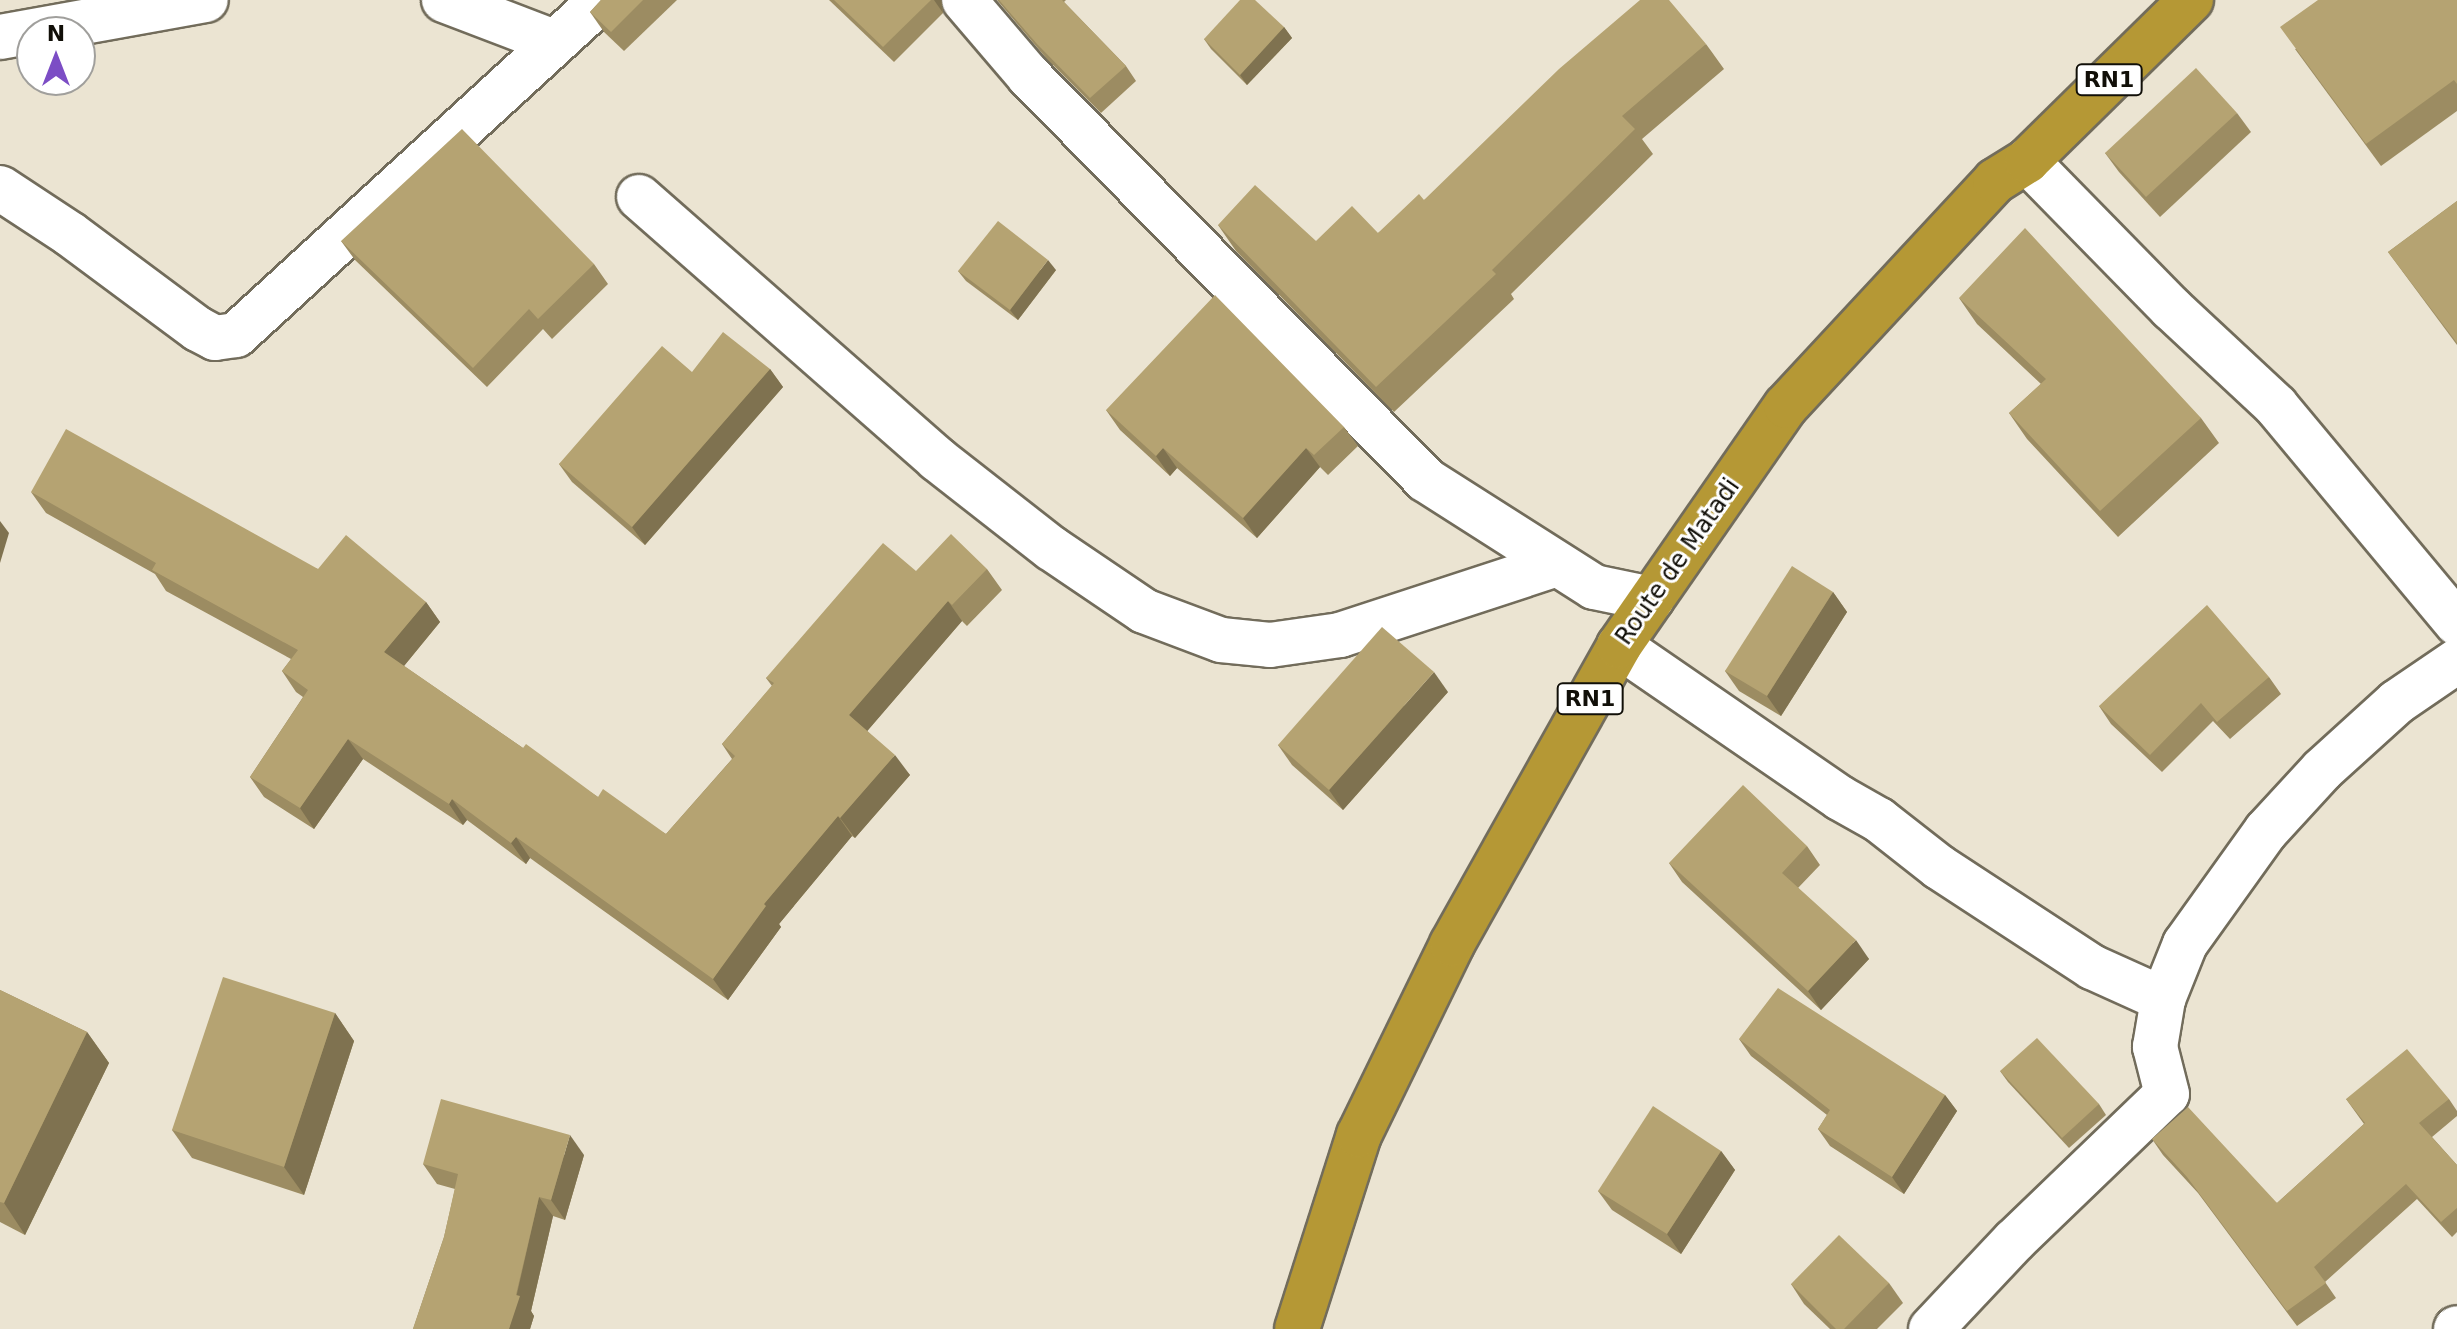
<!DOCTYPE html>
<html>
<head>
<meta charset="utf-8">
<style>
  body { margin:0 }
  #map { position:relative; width:2457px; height:1329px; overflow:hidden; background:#ebe4d2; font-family:"DejaVu Sans",sans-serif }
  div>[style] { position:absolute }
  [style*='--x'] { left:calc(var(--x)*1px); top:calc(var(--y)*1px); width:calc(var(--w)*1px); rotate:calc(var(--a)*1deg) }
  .roads { filter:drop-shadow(2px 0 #726c5b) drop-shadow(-2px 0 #726c5b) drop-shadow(0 2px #726c5b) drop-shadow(0 -2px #726c5b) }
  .street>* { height:44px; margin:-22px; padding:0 22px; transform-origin:22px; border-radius:22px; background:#fff }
  .highway>* { height:44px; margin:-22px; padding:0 22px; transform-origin:22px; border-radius:22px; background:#b59835 }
  .wall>* { inset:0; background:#9c8c62 }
  .shaded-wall>* { inset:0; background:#7f7250 }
  .building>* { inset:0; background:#b5a372 }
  span { translate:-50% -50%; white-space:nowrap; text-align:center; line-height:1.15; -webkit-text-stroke:6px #fff; paint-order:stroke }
  .shield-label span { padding:2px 6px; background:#fff; border:2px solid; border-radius:6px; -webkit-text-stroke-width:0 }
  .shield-label { font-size:22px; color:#110f08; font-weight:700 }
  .street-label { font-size:24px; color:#110f08 }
  .north { position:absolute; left:16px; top:16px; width:80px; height:80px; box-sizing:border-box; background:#fff; border:2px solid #a09f9c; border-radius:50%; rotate:0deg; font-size:22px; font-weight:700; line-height:32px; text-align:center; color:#110f08 }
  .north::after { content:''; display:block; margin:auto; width:28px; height:36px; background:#7c4dc5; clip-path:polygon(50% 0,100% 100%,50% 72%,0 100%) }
</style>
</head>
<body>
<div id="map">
  <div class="roads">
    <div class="street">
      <div style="--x:444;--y:0;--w:118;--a:20.9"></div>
      <div style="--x:964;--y:0;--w:100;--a:49.5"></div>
      <div style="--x:1029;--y:76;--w:566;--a:45.5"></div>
      <div style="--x:1426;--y:480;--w:199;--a:32.5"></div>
      <div style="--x:1594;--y:587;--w:59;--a:11.7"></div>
      <div style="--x:0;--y:37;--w:209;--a:-10.2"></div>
      <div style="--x:2027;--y:161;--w:206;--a:45.6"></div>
      <div style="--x:2171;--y:308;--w:144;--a:43"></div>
      <div style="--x:2276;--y:406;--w:283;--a:50.2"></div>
      <div style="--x:0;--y:188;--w:84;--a:33.3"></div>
      <div style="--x:70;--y:234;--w:159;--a:36.6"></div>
      <div style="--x:198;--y:329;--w:19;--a:28"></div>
      <div style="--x:215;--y:338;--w:21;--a:-8"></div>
      <div style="--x:236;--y:335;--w:496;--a:-42.5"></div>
      <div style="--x:639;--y:197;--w:397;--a:41.3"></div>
      <div style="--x:937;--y:459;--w:145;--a:38"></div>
      <div style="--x:1051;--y:548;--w:112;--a:34.1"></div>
      <div style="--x:1144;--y:611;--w:82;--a:20.6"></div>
      <div style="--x:1221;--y:640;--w:49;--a:5.8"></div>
      <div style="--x:1270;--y:645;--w:71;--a:-8.1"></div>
      <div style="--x:1340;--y:635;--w:228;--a:-18.1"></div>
      <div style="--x:1619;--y:646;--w:268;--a:34.5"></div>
      <div style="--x:1840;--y:798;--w:45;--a:29.4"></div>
      <div style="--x:1879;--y:820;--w:76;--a:38.1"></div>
      <div style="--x:1939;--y:867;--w:183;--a:33.2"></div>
      <div style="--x:2092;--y:967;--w:78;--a:24.3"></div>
      <div style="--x:1931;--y:1329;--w:121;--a:-46.7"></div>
      <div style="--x:2014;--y:1241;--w:212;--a:-43.9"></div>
      <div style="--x:2167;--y:1094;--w:49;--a:-104.3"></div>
      <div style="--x:2155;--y:1047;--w:49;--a:-80.5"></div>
      <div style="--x:2163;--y:999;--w:59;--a:-68.2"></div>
      <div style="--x:2185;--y:944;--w:139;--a:-54.4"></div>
      <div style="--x:2266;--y:831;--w:83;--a:-47.4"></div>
      <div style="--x:2322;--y:770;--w:101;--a:-42.2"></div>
      <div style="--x:2397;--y:702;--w:73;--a:-34.3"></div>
      <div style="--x:2456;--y:1329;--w:1;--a:-45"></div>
    </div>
    <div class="highway">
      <div style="--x:1297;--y:1329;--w:204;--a:-72.3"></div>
      <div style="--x:1359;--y:1135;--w:212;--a:-64"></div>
      <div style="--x:1452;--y:944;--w:342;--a:-60.7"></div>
      <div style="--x:1619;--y:646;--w:292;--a:-55.2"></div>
      <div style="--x:1786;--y:406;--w:307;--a:-47.1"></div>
      <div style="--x:1995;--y:181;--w:38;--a:-32"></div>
      <div style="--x:2027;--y:161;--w:230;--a:-44.5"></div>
    </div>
  </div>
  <div class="wall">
    <div style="clip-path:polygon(601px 0,677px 0,624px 51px,604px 32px,590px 12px)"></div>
    <div style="clip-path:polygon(829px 0,941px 0,943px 13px,894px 62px)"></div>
    <div style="clip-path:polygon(997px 0,1066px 0,1064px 2px,1126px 66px,1136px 81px,1101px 113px,1047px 59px)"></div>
    <div style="clip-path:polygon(2457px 0,2457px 111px,2381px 166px,2295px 49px)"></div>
    <div style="clip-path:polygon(1284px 27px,1292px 38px,1247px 85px,1211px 49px,1204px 39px)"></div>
    <div style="clip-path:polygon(1706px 44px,1724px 69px,1642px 139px,1653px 154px,1511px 294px,1514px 299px,1394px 412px,1236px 251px,1218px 225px,1316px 241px,1378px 233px,1424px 200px)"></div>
    <div style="clip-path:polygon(2237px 113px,2251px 132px,2160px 217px,2119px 172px,2105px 153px)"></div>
    <div style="clip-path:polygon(2457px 201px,2457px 345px,2388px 252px)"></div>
    <div style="clip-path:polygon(341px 241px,594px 264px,608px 284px,552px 339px,543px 329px,487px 387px,355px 260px)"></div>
    <div style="clip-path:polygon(1056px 270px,1018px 320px,966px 281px,958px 271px)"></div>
    <div style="clip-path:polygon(1959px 298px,2201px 418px,2219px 443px,2118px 537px,2027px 439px,2009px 413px,2041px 384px,1977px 324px)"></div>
    <div style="clip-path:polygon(770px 369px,783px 387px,645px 545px,572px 482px,559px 464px,692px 372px)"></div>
    <div style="clip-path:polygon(1106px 410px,1344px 427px,1358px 446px,1328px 475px,1320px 467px,1257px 538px,1177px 468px,1170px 476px,1120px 430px)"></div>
    <div style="clip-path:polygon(31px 492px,318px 569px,426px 602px,440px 622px,404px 666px,523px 748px,598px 797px,666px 834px,732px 759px,722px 744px,772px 686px,766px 678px,916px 571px,987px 569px,1002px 590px,967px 626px,962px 621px,867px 731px,910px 775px,855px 838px,852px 836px,779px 924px,781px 927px,728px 1000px,530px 858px,526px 864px,467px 820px,463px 825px,363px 759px,314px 829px,264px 797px,250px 777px,303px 697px,296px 692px,282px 671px,291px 659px,166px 591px,155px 574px,46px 513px)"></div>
    <div style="clip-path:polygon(1833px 592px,1847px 612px,1781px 716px,1739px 691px,1725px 671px)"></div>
    <div style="clip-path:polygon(2269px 677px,2281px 694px,2230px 739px,2213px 721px,2162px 772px,2111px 724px,2099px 706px)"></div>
    <div style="clip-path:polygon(1448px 692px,1343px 810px,1292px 765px,1278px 745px)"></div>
    <div style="clip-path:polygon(1807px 846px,1820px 865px,1798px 888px,1869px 959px,1821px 1010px,1682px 882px,1669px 863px)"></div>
    <div style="clip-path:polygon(0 990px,87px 1032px,109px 1063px,25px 1235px,0 1222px)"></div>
    <div style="clip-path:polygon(335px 1013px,354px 1041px,304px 1195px,192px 1158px,172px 1130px)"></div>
    <div style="clip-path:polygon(1739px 1039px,1945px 1095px,1957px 1111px,1904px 1194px,1830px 1146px,1818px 1129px,1827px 1115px,1751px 1056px)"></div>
    <div style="clip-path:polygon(2000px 1071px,2099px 1104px,2106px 1115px,2069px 1148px,2008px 1082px)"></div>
    <div style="clip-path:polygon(2346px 1099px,2449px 1099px,2457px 1111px,2457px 1116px,2432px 1137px,2457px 1165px,2457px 1232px,2452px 1237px,2417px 1199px,2325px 1282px,2336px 1298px,2297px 1326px,2198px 1193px,2163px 1155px,2152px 1139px,2277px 1203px,2364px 1124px)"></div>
    <div style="clip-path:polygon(1721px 1151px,1735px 1170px,1681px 1254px,1612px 1210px,1598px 1191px)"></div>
    <div style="clip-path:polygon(584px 1155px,565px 1220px,553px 1216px,531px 1311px,534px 1316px,530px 1329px,413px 1329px,444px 1237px,455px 1189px,437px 1184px,423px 1164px)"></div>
    <div style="clip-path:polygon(1889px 1283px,1903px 1303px,1877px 1329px,1830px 1329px,1804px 1304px,1791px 1284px)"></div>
  </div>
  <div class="shaded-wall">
    <div style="clip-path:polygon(934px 0,941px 0,943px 13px)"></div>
    <div style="clip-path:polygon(1284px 27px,1292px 38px,1247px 85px,1240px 75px)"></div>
    <div style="clip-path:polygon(1048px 260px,1056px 270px,1018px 320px,1010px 310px)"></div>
    <div style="clip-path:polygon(770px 369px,783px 387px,645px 545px,632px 527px)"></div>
    <div style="clip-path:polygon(1163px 448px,1177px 468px,1170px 476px,1156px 456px)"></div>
    <div style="clip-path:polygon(1306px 448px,1320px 467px,1257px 538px,1243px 518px)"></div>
    <div style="clip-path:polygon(0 521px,9px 533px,0 563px)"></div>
    <div style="clip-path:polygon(1833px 592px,1847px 612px,1781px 716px,1767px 696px)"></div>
    <div style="clip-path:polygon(948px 601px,962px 621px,863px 736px,849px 715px)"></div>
    <div style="clip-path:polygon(426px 602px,440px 622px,399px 672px,384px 652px)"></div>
    <div style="clip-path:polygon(1434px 672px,1448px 692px,1343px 810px,1329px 790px)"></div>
    <div style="clip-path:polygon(348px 739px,363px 759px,314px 829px,300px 808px)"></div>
    <div style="clip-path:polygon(895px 755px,910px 775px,855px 838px,840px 818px)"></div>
    <div style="clip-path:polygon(452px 799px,467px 820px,463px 825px,449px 804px)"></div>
    <div style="clip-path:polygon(838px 816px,852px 836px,779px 924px,781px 927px,728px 1000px,713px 979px,764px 904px)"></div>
    <div style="clip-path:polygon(516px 837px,530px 858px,526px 864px,511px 843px)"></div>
    <div style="clip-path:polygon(1856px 940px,1869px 959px,1821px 1010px,1808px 991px)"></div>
    <div style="clip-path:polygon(335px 1013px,354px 1041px,304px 1195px,284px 1167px)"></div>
    <div style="clip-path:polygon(87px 1032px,109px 1063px,25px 1235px,4px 1203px)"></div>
    <div style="clip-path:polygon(1945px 1095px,1957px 1111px,1904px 1194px,1892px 1177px)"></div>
    <div style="clip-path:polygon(570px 1135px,584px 1155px,565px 1220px,551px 1200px)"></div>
    <div style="clip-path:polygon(1721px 1151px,1735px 1170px,1681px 1254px,1667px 1234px)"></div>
    <div style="clip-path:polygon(539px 1197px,553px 1216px,531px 1311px,534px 1316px,530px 1329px,509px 1329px)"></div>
  </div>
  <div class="building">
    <div style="clip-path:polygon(601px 0,643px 0,611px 32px,590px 12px)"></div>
    <div style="clip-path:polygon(834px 0,931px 0,883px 47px)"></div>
    <div style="clip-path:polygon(999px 0,1062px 0,1126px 66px,1090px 98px,1037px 44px)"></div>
    <div style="clip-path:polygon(1240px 0,1255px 0,1284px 27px,1240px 75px,1204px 39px)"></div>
    <div style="clip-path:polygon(1640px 0,1669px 0,1706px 44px,1622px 116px,1635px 129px,1492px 270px,1496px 274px,1376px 387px,1218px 225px,1255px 185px,1316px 241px,1352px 206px,1378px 233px,1419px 194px,1424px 200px,1559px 69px)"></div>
    <div style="clip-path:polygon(2318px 0,2457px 0,2457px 84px,2454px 80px,2366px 144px,2280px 27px)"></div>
    <div style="clip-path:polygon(2196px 68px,2237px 113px,2146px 197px,2105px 153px)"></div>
    <div style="clip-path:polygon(462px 129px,594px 264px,538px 319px,529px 309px,473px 368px,341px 241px)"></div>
    <div style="clip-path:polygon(2457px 201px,2457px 343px,2388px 252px)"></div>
    <div style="clip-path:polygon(998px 221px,1048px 260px,1010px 310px,958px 271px)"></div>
    <div style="clip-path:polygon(2025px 228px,2201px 418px,2100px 511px,2009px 413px,2046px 379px,1959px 298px)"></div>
    <div style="clip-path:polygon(1215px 295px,1344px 427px,1314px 455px,1306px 448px,1243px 518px,1163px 448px,1156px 456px,1106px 410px)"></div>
    <div style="clip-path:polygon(723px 332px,770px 369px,632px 527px,559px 464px,662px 346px,692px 372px)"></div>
    <div style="clip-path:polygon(66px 429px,318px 569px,346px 535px,426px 602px,384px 652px,523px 748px,526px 744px,598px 797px,603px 789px,666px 834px,735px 756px,722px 744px,774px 683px,766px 678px,883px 543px,916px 571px,951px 534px,987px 569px,952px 605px,948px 601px,849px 715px,895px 755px,840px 818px,838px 816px,764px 904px,766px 906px,713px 979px,516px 837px,511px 843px,452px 799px,449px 804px,348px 739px,300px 808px,250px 777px,308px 690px,282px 671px,298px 650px,152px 570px,156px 563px,31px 492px)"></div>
    <div style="clip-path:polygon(1792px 566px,1833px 592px,1767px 696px,1725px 671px)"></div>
    <div style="clip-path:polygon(2207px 605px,2269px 677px,2217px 722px,2201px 703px,2150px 755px,2099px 706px)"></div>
    <div style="clip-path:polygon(1382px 627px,1434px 672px,1329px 790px,1278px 745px)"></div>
    <div style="clip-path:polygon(1743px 785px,1807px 846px,1782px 873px,1856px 940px,1808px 991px,1669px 863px)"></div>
    <div style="clip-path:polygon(223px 977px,335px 1013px,284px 1167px,172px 1130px)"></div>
    <div style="clip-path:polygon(1778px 988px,1945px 1095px,1892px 1177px,1818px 1129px,1830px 1110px,1739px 1039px)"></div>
    <div style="clip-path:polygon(0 990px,87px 1032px,4px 1203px,0 1202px)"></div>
    <div style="clip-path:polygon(2037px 1038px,2099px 1104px,2062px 1138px,2000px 1071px)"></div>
    <div style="clip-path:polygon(2407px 1049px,2449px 1099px,2419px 1123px,2457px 1165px,2457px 1208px,2441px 1222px,2406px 1184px,2314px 1267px,2326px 1283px,2287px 1311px,2187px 1177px,2152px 1139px,2188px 1107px,2277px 1203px,2365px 1123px,2346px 1099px)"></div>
    <div style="clip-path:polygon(441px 1099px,570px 1135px,551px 1200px,539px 1197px,516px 1295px,520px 1296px,509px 1329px,413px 1329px,444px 1237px,458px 1174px,423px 1164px)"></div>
    <div style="clip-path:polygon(1653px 1106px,1721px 1151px,1667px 1234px,1598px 1191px)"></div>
    <div style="clip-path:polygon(1839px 1235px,1889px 1283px,1844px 1329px,1836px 1329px,1791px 1284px)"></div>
  </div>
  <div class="shield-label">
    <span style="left:2109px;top:80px">RN1</span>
    <span style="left:1590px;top:699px">RN1</span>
  </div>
  <div class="street-label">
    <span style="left:1678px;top:562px;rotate:-55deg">Route de Matadi</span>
  </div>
  <div class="north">N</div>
</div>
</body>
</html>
